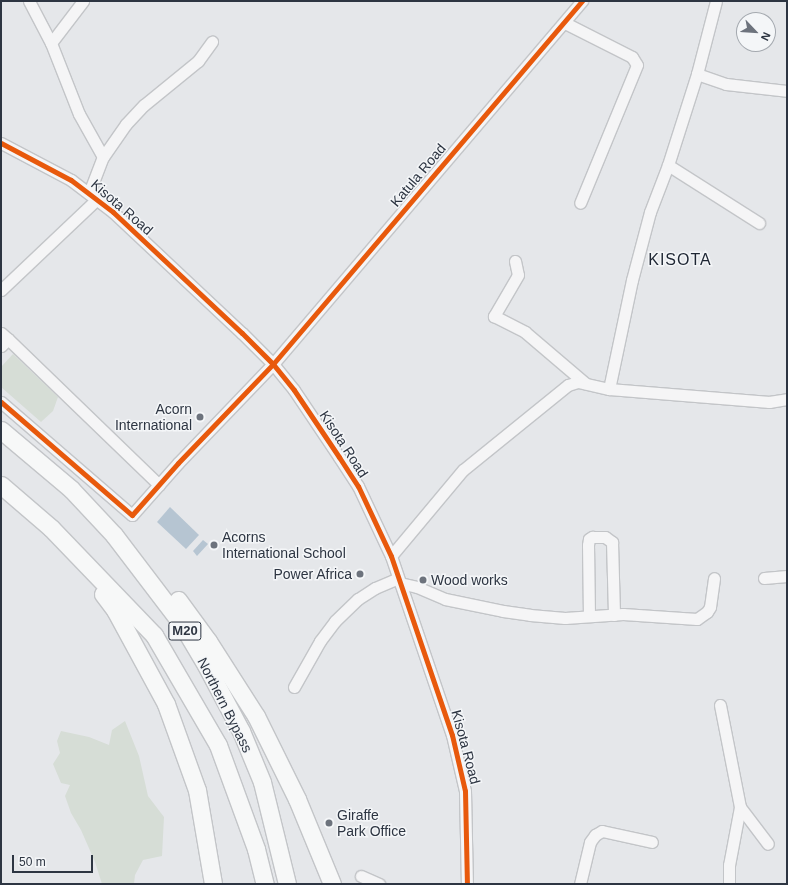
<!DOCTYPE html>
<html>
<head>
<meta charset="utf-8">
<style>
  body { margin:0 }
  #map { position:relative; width:788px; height:885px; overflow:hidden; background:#e5e7ea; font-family:Arial,sans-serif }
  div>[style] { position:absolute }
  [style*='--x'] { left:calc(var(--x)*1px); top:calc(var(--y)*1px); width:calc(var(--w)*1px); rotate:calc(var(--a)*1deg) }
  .green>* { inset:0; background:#d6ddd6 }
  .water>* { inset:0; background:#b6c5d2 }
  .roads { filter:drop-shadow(1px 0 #c3c5c8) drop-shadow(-1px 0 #c3c5c8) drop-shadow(0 1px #c3c5c8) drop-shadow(0 -1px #c3c5c8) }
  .minor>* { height:11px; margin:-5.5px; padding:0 5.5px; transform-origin:5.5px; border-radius:5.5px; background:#f5f5f6 }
  .highway>* { height:17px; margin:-8.5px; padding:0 8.5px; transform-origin:8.5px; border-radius:8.5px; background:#f7f8f8 }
  .cycleway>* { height:5px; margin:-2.5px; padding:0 2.5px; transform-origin:2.5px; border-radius:2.5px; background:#e8590c }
  .dots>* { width:11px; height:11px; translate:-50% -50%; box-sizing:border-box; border:2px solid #f4f6f8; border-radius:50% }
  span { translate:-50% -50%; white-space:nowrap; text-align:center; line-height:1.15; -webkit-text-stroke:3px #f4f6f8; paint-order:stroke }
  .shield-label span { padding:1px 3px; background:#f4f6f8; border:1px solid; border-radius:3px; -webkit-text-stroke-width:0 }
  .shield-label { font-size:13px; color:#2d3542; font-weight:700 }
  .street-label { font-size:14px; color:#2d3542 }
  .poi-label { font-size:14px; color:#2d3542 }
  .right { translate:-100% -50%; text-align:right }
  .left { translate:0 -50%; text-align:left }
  .quarter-label { font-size:16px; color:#1e2633; letter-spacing:1px }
  .frame { position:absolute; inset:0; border:2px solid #2d3542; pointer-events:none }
  .north { position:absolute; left:736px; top:12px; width:40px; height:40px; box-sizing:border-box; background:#f4f6f8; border:1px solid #a4a9af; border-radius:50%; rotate:115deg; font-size:11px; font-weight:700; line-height:16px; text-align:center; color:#2d3542 }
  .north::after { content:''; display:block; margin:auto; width:14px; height:18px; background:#6d737d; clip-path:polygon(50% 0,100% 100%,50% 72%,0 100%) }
  .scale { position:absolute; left:12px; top:855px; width:81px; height:18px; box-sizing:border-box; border:2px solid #2d3542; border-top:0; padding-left:5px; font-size:12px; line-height:14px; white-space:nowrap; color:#2d3542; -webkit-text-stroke:3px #f4f6f8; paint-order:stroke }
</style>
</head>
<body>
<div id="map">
  <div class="green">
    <div style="clip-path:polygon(13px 354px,58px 397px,53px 411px,41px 422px,1px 387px,1px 367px)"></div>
    <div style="clip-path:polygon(125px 721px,139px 756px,148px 796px,164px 817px,162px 856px,143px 860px,135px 875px,134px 884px,102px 884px,95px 862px,81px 830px,71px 813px,65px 796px,70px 785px,61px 783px,53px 764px,60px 753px,57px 741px,61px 731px,89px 737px,109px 745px,112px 730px)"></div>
  </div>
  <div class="water">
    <div style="clip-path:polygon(170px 507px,199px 535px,186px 549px,157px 522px)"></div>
    <div style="clip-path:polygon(203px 540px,208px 544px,197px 556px,193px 551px)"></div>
  </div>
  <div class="roads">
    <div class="minor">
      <div style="--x:29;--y:1;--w:47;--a:62.4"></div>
      <div style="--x:51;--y:43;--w:76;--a:68.5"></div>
      <div style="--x:79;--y:114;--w:49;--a:60.8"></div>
      <div style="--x:565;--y:23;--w:75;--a:26.9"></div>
      <div style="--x:632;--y:57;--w:9;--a:58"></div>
      <div style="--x:637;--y:65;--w:149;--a:112.4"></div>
      <div style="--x:51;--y:43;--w:53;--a:-52.7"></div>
      <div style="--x:697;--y:74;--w:31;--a:19"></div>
      <div style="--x:726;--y:84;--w:61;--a:6.5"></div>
      <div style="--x:1;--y:143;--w:79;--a:27.9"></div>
      <div style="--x:71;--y:180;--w:53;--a:37.3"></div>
      <div style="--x:113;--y:212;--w:177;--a:43.2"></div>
      <div style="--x:242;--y:333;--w:44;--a:45"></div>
      <div style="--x:273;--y:364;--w:33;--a:51"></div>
      <div style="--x:294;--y:390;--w:81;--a:56.1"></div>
      <div style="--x:339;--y:457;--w:35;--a:57"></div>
      <div style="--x:358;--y:486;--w:77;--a:64.8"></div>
      <div style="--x:391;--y:556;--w:189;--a:71.2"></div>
      <div style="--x:452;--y:735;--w:57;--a:76.9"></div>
      <div style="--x:465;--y:791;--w:93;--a:88.8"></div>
      <div style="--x:668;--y:165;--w:108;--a:32.5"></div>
      <div style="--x:89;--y:193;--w:39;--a:-69"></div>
      <div style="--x:103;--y:157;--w:40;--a:-55.1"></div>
      <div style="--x:126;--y:124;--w:26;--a:-47"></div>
      <div style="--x:144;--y:105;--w:70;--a:-39.2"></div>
      <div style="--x:198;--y:61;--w:24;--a:-54"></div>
      <div style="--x:515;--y:261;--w:14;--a:78"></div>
      <div style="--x:518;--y:275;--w:48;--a:120.3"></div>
      <div style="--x:494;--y:316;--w:35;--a:27"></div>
      <div style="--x:525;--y:332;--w:79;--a:40.4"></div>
      <div style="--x:1;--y:290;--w:132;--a:-43.5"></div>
      <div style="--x:1;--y:333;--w:9;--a:41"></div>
      <div style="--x:8;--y:339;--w:10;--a:135"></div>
      <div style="--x:8;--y:339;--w:210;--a:44"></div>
      <div style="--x:609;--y:389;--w:111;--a:-78.1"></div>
      <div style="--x:632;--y:280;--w:70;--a:-75.2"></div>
      <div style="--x:650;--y:212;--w:50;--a:-69"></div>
      <div style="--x:668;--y:165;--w:96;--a:-72.3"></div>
      <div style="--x:697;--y:74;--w:75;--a:-75.4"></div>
      <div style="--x:1;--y:402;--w:173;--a:40.8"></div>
      <div style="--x:132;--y:515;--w:69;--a:-48.5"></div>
      <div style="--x:178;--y:463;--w:137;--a:-46.2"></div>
      <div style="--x:273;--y:364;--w:477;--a:-49.6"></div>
      <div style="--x:391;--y:556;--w:112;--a:-50.1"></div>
      <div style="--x:463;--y:470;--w:135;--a:-39"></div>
      <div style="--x:568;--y:385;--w:10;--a:-17"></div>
      <div style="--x:578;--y:382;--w:32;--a:13"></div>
      <div style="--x:609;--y:389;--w:161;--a:4.6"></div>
      <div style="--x:769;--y:402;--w:18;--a:-9"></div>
      <div style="--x:764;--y:578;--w:23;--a:-5"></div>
      <div style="--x:400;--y:583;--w:17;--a:13"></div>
      <div style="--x:417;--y:587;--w:30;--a:23"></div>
      <div style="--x:445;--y:599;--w:59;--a:11.7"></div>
      <div style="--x:503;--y:611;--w:27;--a:8"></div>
      <div style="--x:530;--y:615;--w:35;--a:5"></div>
      <div style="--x:565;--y:618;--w:58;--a:-3.9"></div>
      <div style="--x:623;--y:614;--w:74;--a:3.9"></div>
      <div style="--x:697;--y:619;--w:12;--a:-35"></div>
      <div style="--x:707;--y:612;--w:6;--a:-59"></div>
      <div style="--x:710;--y:607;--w:29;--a:-82"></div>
      <div style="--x:589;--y:616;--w:71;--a:-90.8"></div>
      <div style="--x:588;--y:545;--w:6;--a:-81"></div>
      <div style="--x:589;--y:539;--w:4;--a:-34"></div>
      <div style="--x:592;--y:537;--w:13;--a:0"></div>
      <div style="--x:605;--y:537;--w:9;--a:36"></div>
      <div style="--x:612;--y:542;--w:73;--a:88.4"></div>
      <div style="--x:294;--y:687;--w:53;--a:-60.5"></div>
      <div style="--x:320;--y:641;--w:25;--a:-53"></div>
      <div style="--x:335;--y:621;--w:32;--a:-44"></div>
      <div style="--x:358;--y:599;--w:20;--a:-33"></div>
      <div style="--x:375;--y:588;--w:25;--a:-23"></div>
      <div style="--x:720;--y:705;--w:104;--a:78.9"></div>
      <div style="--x:740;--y:807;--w:59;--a:100.7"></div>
      <div style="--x:729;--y:865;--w:19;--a:90"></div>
      <div style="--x:740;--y:807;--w:46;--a:52.9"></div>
      <div style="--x:361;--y:876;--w:20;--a:24"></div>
      <div style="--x:580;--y:884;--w:43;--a:-76.6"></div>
      <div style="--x:590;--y:842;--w:9;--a:-54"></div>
      <div style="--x:595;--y:835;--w:8;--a:-30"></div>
      <div style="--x:602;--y:831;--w:51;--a:12.4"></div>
    </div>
    <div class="highway">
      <div style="--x:1;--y:430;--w:92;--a:40.1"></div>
      <div style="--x:71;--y:489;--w:63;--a:46.9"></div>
      <div style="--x:114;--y:535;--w:111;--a:52.7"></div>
      <div style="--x:181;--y:623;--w:49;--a:59.2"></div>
      <div style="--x:206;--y:665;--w:75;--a:62.1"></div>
      <div style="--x:241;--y:731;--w:55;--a:67.6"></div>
      <div style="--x:262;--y:782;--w:105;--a:76.2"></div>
      <div style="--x:1;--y:485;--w:66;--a:40.7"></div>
      <div style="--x:51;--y:528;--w:149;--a:46.1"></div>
      <div style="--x:154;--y:635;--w:127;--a:59.8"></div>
      <div style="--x:218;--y:745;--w:111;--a:69.9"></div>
      <div style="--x:256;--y:849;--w:36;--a:76"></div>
      <div style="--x:103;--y:594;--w:20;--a:53"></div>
      <div style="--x:115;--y:610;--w:107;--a:61.5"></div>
      <div style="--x:166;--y:704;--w:91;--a:70.2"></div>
      <div style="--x:197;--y:790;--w:95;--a:80.3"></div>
      <div style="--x:178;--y:600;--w:51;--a:53.8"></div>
      <div style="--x:208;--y:641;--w:89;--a:57.4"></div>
      <div style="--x:256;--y:716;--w:93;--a:63.7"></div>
      <div style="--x:297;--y:799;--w:92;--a:67.6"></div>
    </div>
  </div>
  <div class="cycleway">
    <div style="--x:1;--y:143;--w:79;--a:27.9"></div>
    <div style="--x:71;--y:180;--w:53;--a:37.3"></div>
    <div style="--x:113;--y:212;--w:177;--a:43.2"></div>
    <div style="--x:242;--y:333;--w:44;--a:45"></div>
    <div style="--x:273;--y:364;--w:33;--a:51"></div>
    <div style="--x:294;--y:390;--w:81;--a:56.1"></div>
    <div style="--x:339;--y:457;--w:35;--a:57"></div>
    <div style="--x:358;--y:486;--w:77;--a:64.8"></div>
    <div style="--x:391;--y:556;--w:189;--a:71.2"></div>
    <div style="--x:452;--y:735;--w:57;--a:76.9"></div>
    <div style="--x:465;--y:791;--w:93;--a:88.8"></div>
    <div style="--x:1;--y:402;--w:173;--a:40.8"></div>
    <div style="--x:132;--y:515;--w:69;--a:-48.5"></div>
    <div style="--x:178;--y:463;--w:137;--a:-46.2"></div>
    <div style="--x:273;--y:364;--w:477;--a:-49.6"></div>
  </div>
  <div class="dots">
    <div style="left:200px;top:417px;background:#6d737d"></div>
    <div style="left:214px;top:545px;background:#6d737d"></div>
    <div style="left:360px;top:574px;background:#6d737d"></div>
    <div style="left:423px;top:580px;background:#6d737d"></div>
    <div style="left:329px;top:823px;background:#6d737d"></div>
  </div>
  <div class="shield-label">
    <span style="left:185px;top:631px">M20</span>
  </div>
  <div class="street-label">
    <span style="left:418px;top:175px;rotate:-50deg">Katula Road</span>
    <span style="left:122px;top:207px;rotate:41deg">Kisota Road</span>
    <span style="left:344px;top:444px;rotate:57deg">Kisota Road</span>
    <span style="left:225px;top:705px;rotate:63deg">Northern Bypass</span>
    <span style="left:466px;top:747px;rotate:75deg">Kisota Road</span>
  </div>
  <div class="poi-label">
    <span class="right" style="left:192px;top:417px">Acorn<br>International</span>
    <span class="left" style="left:222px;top:545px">Acorns<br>International School</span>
    <span class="right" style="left:352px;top:574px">Power Africa</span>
    <span class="left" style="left:431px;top:580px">Wood works</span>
    <span class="left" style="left:337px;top:823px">Giraffe<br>Park Office</span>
  </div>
  <div class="quarter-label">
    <span style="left:680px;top:260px">KISOTA</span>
  </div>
  <div class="frame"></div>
  <div class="north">N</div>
  <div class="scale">50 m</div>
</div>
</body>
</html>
